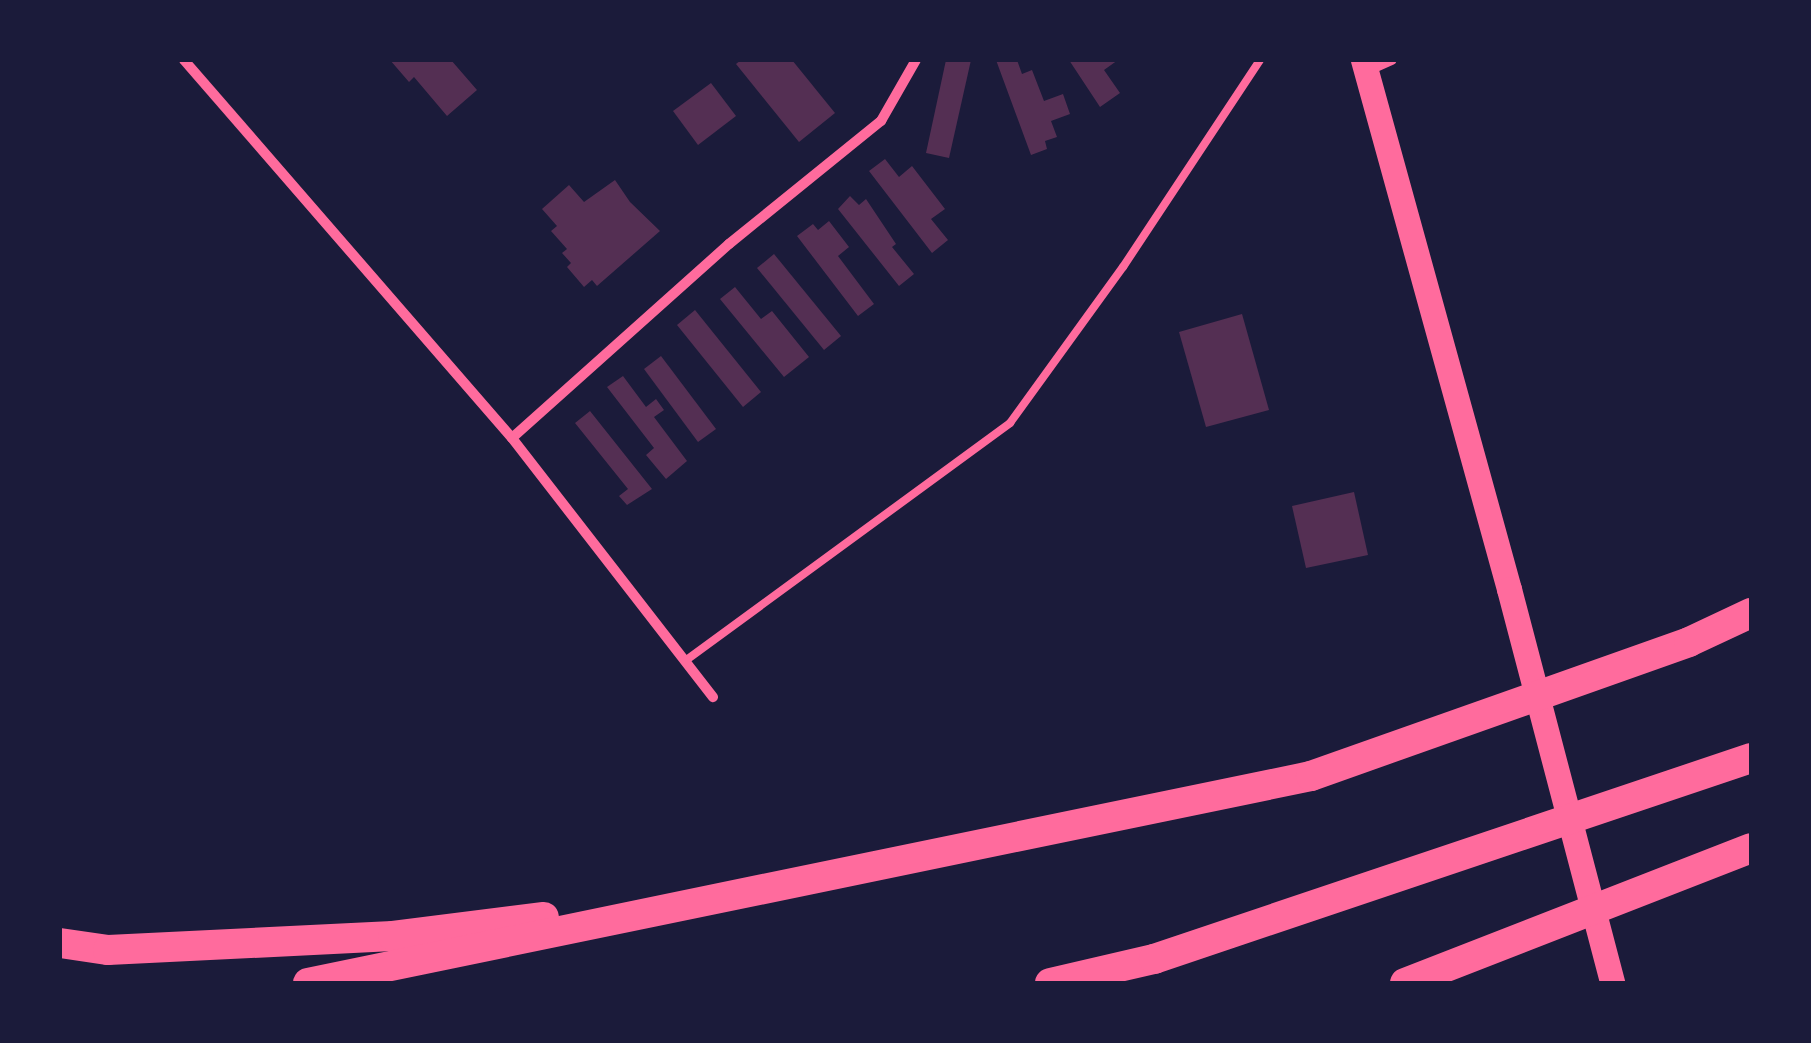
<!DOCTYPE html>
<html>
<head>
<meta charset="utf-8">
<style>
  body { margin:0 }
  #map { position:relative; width:1811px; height:1043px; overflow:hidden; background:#1b1b3a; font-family:Figtree,sans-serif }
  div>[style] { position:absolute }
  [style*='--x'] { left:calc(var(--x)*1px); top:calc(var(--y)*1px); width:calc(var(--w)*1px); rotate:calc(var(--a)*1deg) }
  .building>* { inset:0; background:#542f53 }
  .service>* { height:8px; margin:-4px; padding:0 4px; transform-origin:4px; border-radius:4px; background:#ff6b9d }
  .minor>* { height:10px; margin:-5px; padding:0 5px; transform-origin:5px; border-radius:5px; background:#ff6b9d }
  .primary>* { height:25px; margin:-12.5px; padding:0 12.5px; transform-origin:12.5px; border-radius:12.5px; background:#ff6b9d }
  .motorway>* { height:30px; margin:-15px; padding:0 15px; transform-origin:15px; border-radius:15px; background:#ff6b9d }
  span { translate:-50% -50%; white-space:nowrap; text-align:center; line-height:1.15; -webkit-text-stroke:8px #1b1b3a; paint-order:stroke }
  .frame { position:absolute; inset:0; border:62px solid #1b1b3a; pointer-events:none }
</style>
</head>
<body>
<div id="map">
  <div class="building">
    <div style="clip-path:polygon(390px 60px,451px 60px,477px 90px,447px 116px,414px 77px,409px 82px)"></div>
    <div style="clip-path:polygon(741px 60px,792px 60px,835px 113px,799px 142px,736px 64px)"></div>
    <div style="clip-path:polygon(946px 60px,971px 60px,949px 158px,926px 153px)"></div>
    <div style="clip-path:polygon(996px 60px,1017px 60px,1022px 74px,1032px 70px,1044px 101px,1063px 94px,1070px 114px,1051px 121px,1057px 137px,1045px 141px,1047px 149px,1031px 155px)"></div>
    <div style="clip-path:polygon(1069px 60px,1118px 60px,1104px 70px,1120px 93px,1100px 107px)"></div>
    <div style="clip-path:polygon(711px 83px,736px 116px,698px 145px,673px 111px)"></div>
    <div style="clip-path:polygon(885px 159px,899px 177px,912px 166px,945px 209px,931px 219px,948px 240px,932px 253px,869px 171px)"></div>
    <div style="clip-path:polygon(615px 180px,630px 202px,660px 231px,597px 286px,592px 280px,584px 287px,567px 267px,571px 263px,562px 253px,567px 249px,551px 231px,557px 226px,542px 209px,569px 185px,584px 202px)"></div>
    <div style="clip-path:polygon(850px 196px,859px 205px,866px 199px,896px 244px,892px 247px,914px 274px,899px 286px,838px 209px)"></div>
    <div style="clip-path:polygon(829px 221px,849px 247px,838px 256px,874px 304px,858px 316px,797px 236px,813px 224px,818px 230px)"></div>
    <div style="clip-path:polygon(774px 254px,841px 336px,824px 350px,757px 268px)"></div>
    <div style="clip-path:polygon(735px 287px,761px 319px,772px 311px,809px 357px,784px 377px,720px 299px)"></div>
    <div style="clip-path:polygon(695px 310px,761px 392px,743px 407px,677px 325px)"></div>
    <div style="clip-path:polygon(1242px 314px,1269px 410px,1206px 427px,1179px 332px)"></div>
    <div style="clip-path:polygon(661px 356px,716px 429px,698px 442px,644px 369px)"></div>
    <div style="clip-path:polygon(623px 376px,646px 407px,656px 399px,664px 410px,654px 417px,687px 461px,666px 479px,646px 455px,654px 448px,607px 387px)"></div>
    <div style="clip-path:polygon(590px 411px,652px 489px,627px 505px,619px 496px,628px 489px,575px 423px)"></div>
    <div style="clip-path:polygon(1354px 492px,1368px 555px,1306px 568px,1292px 506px)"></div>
  </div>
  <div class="service">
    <div style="--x:685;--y:661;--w:403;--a:-36.2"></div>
    <div style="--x:1010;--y:423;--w:193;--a:-54.1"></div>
    <div style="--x:1123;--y:267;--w:248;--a:-56.5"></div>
  </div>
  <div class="minor">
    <div style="--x:184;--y:60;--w:500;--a:49.05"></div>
    <div style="--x:512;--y:438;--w:328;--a:52.2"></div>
    <div style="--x:1367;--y:71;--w:27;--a:-24"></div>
    <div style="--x:512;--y:438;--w:291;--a:-41.8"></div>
    <div style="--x:729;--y:244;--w:196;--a:-39"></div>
    <div style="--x:881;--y:121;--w:70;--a:-60.2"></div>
  </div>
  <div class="primary">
    <div style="--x:1363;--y:60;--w:549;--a:74.57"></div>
    <div style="--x:1509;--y:589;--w:407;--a:75.3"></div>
  </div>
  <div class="motorway">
    <div style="--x:60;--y:943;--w:49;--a:8.3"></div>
    <div style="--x:108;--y:950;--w:285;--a:-2.8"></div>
    <div style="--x:393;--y:936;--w:152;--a:-7.2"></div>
    <div style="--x:308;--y:983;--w:1024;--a:-11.66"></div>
    <div style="--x:1311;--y:776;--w:401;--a:-19.5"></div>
    <div style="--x:1689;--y:642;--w:68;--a:-25.1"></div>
    <div style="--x:1050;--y:983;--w:107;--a:-13"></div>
    <div style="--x:1154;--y:959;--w:630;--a:-18.61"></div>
    <div style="--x:1405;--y:983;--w:371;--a:-21.3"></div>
  </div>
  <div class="frame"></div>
</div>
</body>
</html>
